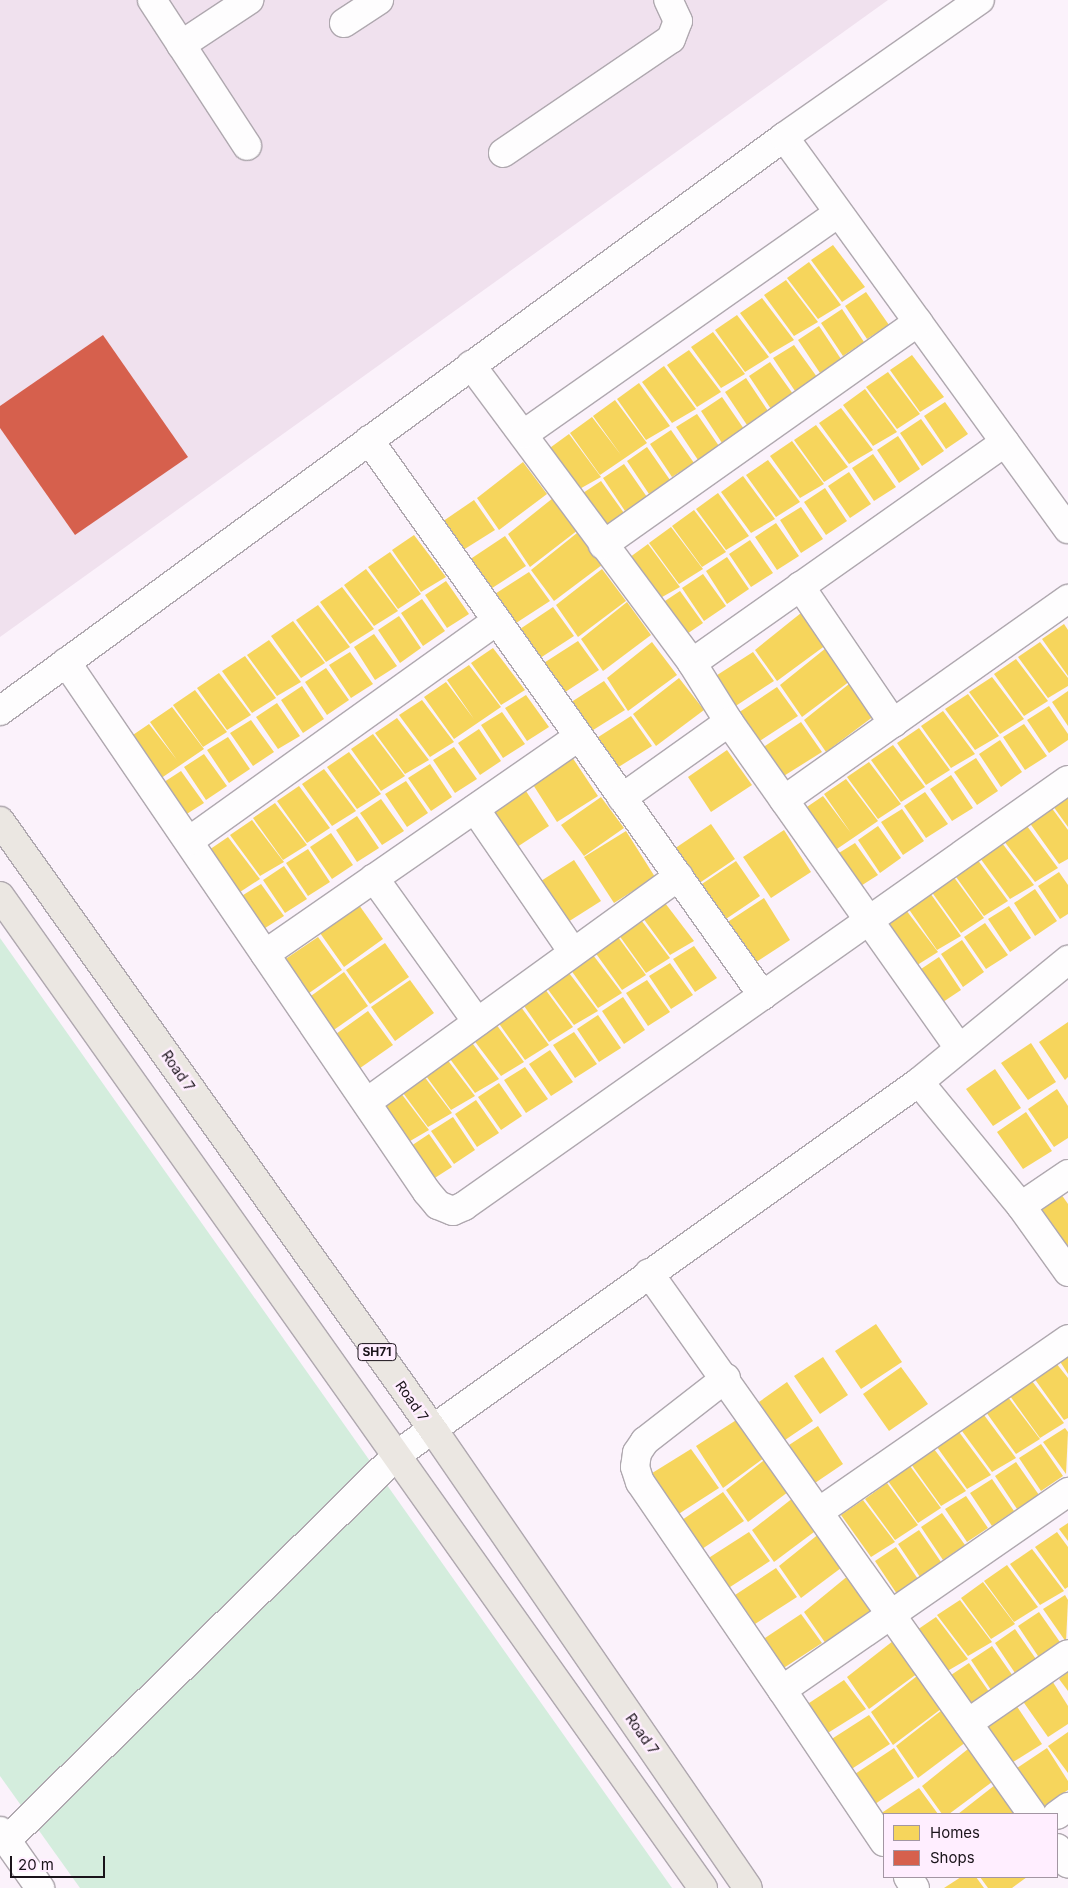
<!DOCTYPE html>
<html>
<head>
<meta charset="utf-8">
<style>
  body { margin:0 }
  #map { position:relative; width:1068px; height:1888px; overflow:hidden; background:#fbf2fb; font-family:Inter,sans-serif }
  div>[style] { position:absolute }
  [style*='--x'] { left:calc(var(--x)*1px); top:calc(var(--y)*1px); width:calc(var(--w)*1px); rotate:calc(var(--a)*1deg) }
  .commercial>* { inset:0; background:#f0e1ee }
  .green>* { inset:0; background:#d4eddd }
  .homes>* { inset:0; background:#f6d55c }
  .shops>* { inset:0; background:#d6604d }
  .roads { filter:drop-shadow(1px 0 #afa8af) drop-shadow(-1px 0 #afa8af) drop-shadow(0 1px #afa8af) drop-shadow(0 -1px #afa8af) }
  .minor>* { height:28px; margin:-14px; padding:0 14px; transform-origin:14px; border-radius:14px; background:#fefdfe }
  .major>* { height:28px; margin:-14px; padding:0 14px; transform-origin:14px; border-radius:14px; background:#ebe7e2 }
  span { translate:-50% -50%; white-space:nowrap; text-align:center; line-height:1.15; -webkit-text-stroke:5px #fef; paint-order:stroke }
  .shield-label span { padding:1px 4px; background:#fef; border:1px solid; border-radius:4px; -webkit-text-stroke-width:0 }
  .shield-label { font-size:12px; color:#1a131a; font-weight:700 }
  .street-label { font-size:14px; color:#1a131a }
  .legend { position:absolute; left:883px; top:1813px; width:175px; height:65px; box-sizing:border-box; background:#fef; border:1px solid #a396a3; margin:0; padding:6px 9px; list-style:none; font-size:15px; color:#1a131a }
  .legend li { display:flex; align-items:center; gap:10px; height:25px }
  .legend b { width:25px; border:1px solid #a396a3 }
  .scale { position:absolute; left:10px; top:1856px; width:95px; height:22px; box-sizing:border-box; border:2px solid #1a131a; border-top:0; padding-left:6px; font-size:15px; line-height:18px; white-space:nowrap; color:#1a131a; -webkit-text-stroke:4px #fef; paint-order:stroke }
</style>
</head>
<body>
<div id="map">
  <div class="commercial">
    <div style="clip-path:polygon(0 0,888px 0,0 637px)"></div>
  </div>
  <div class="green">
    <div style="clip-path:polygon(0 938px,672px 1888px,80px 1888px,0 1776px)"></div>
  </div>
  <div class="homes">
    <div style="clip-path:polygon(833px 245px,865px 287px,842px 302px,811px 260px)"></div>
    <div style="clip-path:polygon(809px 262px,841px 305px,818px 319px,787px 278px)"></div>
    <div style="clip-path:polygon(786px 280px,818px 322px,794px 336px,764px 295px)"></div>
    <div style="clip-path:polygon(866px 292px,889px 325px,867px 339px,845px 306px)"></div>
    <div style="clip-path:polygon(762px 298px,794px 340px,770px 354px,740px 313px)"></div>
    <div style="clip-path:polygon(842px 309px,864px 342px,843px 356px,821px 323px)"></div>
    <div style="clip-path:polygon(737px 315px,769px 357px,745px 372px,715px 330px)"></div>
    <div style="clip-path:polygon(819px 326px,841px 359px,820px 373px,798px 340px)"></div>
    <div style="clip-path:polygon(713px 332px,745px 374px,721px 388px,691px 347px)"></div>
    <div style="clip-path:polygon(794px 345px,817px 377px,795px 391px,773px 358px)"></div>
    <div style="clip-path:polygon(689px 350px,721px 392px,697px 407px,667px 365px)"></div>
    <div style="clip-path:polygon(912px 355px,944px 397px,920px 412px,890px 370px)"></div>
    <div style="clip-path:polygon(770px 362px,793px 394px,771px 409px,749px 376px)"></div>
    <div style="clip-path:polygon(664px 366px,696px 409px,672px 423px,642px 382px)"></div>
    <div style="clip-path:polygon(888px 372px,920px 414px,897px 429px,866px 387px)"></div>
    <div style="clip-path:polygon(746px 378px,768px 411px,747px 425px,725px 392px)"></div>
    <div style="clip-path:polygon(639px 383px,670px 426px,646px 440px,617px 399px)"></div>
    <div style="clip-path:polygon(865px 389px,897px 432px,873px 446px,843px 405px)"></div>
    <div style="clip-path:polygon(722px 397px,744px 429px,722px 443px,701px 411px)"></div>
    <div style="clip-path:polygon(615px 400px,647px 443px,600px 475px,570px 433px,592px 417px,621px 455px,593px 416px)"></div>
    <div style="clip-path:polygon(945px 402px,968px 434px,946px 449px,924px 416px)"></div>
    <div style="clip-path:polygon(841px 408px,873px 450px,849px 464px,819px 423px)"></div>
    <div style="clip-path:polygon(697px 414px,719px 446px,698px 460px,676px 427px)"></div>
    <div style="clip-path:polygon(921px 419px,944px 451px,922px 466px,900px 433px)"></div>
    <div style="clip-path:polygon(816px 425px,848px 467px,824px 482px,794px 440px)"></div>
    <div style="clip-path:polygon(671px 430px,694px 463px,672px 477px,650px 444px)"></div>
    <div style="clip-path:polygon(569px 434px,601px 477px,576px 491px,547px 450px)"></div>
    <div style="clip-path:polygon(898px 436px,920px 469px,899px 483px,877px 450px)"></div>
    <div style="clip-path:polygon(792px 441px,824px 484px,800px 498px,770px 456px)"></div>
    <div style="clip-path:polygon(647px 447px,670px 480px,649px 494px,627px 461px)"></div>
    <div style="clip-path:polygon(873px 454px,896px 487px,874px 501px,852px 468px)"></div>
    <div style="clip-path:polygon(768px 460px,800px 502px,776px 517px,746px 475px)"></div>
    <div style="clip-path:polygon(523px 462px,547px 494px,499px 530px,477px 498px)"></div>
    <div style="clip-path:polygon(624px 464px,647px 497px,625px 511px,603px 478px)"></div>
    <div style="clip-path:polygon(849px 472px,871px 504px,850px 518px,828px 486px)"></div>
    <div style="clip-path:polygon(743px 476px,775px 519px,751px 533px,721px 492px)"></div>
    <div style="clip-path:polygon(601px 481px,624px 513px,602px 528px,580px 495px)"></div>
    <div style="clip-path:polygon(825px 488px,847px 521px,826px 535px,804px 502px)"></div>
    <div style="clip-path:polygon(718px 493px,749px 536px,726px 550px,696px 509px)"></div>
    <div style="clip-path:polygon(553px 498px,578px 530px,530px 567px,508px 534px)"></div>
    <div style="clip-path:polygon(474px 500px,495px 530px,452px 557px,433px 528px)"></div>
    <div style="clip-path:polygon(801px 507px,823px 539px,801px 553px,780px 520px)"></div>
    <div style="clip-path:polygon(694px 510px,726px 552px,702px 567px,672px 526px)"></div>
    <div style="clip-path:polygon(776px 523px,799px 556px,777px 570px,755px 537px)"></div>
    <div style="clip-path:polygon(671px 527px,703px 569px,679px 584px,649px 543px)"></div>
    <div style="clip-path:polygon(577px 533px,602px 565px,554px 601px,531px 570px)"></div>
    <div style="clip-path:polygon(414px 535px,446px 577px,421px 592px,392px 550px)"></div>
    <div style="clip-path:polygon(505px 536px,526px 566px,483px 594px,463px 564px)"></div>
    <div style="clip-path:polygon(750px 540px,773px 573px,751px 587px,729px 554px)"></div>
    <div style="clip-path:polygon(648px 544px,680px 587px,655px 601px,626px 560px)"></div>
    <div style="clip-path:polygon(390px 552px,421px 594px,398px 609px,368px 567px)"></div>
    <div style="clip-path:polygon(727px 557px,749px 589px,727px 604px,706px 571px)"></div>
    <div style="clip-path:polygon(366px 569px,398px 611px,374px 626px,344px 585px)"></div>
    <div style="clip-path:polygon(602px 569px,626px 601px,578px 637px,556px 605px)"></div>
    <div style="clip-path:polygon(529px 572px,550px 601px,507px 629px,487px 599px)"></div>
    <div style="clip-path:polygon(703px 574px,726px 606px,704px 621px,682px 588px)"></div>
    <div style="clip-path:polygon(446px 581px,469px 614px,447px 628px,425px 595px)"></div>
    <div style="clip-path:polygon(342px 587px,374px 629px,350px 644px,320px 602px)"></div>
    <div style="clip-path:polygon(680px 591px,703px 623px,681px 638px,659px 605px)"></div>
    <div style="clip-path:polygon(422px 599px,445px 631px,423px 646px,401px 613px)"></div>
    <div style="clip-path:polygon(627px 602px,651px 635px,603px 671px,581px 639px)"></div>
    <div style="clip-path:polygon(318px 605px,350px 647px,326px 662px,296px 620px)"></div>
    <div style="clip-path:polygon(553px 607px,574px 636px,531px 664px,511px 635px)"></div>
    <div style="clip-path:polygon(801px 613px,826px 645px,777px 681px,755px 650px)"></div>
    <div style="clip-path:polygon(399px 616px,421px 648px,400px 663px,378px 630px)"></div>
    <div style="clip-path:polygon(293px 621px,325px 663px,301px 678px,271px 636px)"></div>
    <div style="clip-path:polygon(1064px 624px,1068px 630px,1068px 676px,1042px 639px)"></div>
    <div style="clip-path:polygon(374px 634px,397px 666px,375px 680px,354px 647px)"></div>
    <div style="clip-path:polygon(269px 640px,301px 682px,277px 696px,247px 655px)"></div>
    <div style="clip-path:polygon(578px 641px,599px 670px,556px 698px,536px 668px)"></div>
    <div style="clip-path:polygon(652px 642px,677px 675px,628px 711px,607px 678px)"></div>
    <div style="clip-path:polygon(1040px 642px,1068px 678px,1068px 686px,1048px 698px,1018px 657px)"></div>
    <div style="clip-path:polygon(493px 648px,525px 690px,501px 705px,471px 663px)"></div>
    <div style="clip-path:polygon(826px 648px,850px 681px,802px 717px,780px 685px)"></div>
    <div style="clip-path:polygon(350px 652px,373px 684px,351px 698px,329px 665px)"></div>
    <div style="clip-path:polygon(753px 652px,774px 681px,731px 709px,711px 679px)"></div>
    <div style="clip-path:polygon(245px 656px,276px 698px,252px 713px,222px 671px)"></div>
    <div style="clip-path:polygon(1016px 659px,1048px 701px,1024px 716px,994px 674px)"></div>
    <div style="clip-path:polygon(469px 665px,501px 707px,454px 739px,424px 697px,446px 682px,474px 719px,447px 680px)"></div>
    <div style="clip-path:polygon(326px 668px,349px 700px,327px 715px,305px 682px)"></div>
    <div style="clip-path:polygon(219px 673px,251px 715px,227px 730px,197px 688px)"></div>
    <div style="clip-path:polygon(992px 677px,1024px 719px,1000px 734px,969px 692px)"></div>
    <div style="clip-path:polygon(679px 678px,704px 710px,656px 746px,633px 714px)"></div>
    <div style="clip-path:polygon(604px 681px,625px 710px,582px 737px,562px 708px)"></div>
    <div style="clip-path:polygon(849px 684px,874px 716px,826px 752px,804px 720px)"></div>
    <div style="clip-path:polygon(302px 686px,324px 719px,303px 733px,281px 700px)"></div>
    <div style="clip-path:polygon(777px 687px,798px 716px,755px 744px,735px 715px)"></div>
    <div style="clip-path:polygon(195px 690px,227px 732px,203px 747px,173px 705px)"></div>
    <div style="clip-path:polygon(1068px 691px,1068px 726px,1052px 702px)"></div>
    <div style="clip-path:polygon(968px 694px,999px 736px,975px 750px,945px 709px)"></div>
    <div style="clip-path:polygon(526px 695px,549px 727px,527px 741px,505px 708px)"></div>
    <div style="clip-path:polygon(422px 700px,454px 742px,430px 757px,399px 715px)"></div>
    <div style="clip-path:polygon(277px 703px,300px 736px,278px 749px,256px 717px)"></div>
    <div style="clip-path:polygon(1049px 706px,1068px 734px,1068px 740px,1049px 753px,1027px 720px)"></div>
    <div style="clip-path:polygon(172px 707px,204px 749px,157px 781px,127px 739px,149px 724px,177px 760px,150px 722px)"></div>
    <div style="clip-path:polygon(943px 711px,975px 754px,951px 768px,921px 726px)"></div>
    <div style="clip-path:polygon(502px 712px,525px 744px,503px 758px,481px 725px)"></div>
    <div style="clip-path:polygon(631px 716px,652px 746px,609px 773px,589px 743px)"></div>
    <div style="clip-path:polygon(397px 718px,429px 760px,405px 774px,375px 733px)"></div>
    <div style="clip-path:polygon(251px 720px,274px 752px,253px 766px,230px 733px)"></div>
    <div style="clip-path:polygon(801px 722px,822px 752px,779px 779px,759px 750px)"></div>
    <div style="clip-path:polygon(1024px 724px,1047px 756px,1025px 770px,1003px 737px)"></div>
    <div style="clip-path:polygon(919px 728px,950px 770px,926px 785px,897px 743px)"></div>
    <div style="clip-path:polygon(479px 729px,501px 761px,480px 775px,458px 743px)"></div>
    <div style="clip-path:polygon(373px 734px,405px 776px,381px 791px,351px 749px)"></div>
    <div style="clip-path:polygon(228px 737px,250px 769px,229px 783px,207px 750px)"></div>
    <div style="clip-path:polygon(1000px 740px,1022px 772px,1001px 787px,979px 754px)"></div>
    <div style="clip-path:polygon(893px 745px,925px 787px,901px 802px,871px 760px)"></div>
    <div style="clip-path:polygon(454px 747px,477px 779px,455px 793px,433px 760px)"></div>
    <div style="clip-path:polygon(727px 750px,752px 785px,711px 812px,688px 777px)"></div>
    <div style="clip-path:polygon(349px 752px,381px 794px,357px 809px,327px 767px)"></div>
    <div style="clip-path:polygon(204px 754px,227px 786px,206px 800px,184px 767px)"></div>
    <div style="clip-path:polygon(570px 754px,598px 796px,557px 822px,530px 780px)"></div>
    <div style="clip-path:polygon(976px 758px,998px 791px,977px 805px,954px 772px)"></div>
    <div style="clip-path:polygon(869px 762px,901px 804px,878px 819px,847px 777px)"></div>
    <div style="clip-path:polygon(430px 764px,452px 797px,431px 811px,408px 778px)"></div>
    <div style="clip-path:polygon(324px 769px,356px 811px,332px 826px,302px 784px)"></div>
    <div style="clip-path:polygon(181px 771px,204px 803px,182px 817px,161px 784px)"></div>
    <div style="clip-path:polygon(951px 775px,973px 808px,952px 821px,930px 789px)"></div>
    <div style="clip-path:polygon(846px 779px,878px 821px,831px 853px,801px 811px,823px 796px,851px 833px,824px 794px)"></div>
    <div style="clip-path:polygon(406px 781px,428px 813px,407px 827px,385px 794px)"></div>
    <div style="clip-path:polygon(522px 785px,549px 826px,508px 853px,481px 811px)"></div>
    <div style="clip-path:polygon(299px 786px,330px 828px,307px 843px,277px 801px)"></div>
    <div style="clip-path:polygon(925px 792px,948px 824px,926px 838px,904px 806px)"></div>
    <div style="clip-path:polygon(1068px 796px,1068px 827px,1053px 806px)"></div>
    <div style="clip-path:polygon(601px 797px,624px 828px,584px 856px,561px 825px)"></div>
    <div style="clip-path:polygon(381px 799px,404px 831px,382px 845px,360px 813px)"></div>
    <div style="clip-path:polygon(275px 803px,307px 845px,283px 860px,253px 818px)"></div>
    <div style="clip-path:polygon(1051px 807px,1068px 830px,1068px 859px,1059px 864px,1029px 822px)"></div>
    <div style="clip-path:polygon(902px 809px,924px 841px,903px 855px,881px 822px)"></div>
    <div style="clip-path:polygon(357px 816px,379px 848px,357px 862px,336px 830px)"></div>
    <div style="clip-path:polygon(252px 820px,284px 862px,260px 876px,230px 835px)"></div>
    <div style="clip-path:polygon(711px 824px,735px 859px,695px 886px,671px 851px)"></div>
    <div style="clip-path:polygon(878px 826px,901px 858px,880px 873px,858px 840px)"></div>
    <div style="clip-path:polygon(1027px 826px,1058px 868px,1035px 882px,1004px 841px)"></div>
    <div style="clip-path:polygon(784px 830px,811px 872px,771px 898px,743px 857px)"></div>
    <div style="clip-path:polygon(626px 831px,655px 877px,614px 903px,584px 857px)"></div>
    <div style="clip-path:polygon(331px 833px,353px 865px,332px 879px,310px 847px)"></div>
    <div style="clip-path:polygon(228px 837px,260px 879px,237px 894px,206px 852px)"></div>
    <div style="clip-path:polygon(855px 843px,878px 875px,856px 889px,834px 856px)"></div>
    <div style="clip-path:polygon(1002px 843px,1034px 885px,1010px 899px,980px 858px)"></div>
    <div style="clip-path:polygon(308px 849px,330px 882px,308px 896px,286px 863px)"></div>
    <div style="clip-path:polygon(977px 859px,1008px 901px,984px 916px,954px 874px)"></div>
    <div style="clip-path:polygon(574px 860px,601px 901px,560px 927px,533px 886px)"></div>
    <div style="clip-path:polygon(736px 861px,760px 896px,720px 923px,696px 888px)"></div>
    <div style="clip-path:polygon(284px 866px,307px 899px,285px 913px,263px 880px)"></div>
    <div style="clip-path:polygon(1059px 872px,1068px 885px,1068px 914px,1060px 919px,1038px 886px)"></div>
    <div style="clip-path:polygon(953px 876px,984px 918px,961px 933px,931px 891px)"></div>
    <div style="clip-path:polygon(261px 884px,284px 916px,262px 930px,240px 897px)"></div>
    <div style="clip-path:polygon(1035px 889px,1057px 921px,1035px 936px,1014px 903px)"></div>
    <div style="clip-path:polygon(930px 893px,961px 936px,937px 950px,908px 908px)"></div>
    <div style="clip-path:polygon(764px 898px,790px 940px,750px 966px,723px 925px)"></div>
    <div style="clip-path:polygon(662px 899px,694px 941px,670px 955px,640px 914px)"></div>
    <div style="clip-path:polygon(359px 905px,383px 939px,344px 967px,320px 933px)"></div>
    <div style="clip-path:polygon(1009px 906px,1031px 938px,1010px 952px,988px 919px)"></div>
    <div style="clip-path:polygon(906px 910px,938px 952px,914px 967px,884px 926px)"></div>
    <div style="clip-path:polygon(638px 916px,670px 958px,646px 973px,616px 931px)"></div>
    <div style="clip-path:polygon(985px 923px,1008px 955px,986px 969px,964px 937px)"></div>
    <div style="clip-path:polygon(615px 933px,646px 975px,622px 990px,592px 948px)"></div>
    <div style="clip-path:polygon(318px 937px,342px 970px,302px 998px,278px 964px)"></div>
    <div style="clip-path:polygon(962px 940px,984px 972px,963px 987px,941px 954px)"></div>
    <div style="clip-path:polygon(385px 943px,409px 977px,370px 1004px,346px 970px)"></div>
    <div style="clip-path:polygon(694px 946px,717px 978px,695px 992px,673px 959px)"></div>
    <div style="clip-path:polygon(590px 951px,622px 993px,598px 1008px,568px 966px)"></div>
    <div style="clip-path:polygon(939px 957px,961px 990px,940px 1004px,918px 971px)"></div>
    <div style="clip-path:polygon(670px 963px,693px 995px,671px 1009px,649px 976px)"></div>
    <div style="clip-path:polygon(566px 969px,598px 1011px,574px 1025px,544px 984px)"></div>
    <div style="clip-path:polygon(344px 972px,368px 1006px,328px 1034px,304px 1001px)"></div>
    <div style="clip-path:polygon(410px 980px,434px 1013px,395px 1041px,371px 1007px)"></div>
    <div style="clip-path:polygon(647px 980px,670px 1012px,648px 1026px,626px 993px)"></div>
    <div style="clip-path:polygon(542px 985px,573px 1027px,549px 1042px,520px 1000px)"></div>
    <div style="clip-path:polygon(623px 997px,645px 1030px,624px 1044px,602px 1011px)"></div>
    <div style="clip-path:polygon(518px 1003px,549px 1045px,525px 1060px,495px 1018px)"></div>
    <div style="clip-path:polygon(368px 1011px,393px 1045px,353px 1073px,329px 1039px)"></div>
    <div style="clip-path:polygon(598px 1015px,621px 1048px,599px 1062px,577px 1029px)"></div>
    <div style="clip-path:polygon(493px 1020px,524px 1062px,501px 1076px,470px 1035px)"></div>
    <div style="clip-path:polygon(1068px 1022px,1068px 1077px,1065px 1080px,1039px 1042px)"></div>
    <div style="clip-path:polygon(574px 1032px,597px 1064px,575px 1078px,553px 1045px)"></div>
    <div style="clip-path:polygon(467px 1036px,499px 1079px,475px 1093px,445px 1052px)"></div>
    <div style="clip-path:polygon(1031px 1043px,1056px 1082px,1028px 1100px,1001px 1063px)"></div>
    <div style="clip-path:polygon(550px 1050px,573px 1082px,551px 1096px,529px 1064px)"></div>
    <div style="clip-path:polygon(443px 1054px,475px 1096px,451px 1110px,421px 1069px)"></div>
    <div style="clip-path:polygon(525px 1067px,548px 1099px,526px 1113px,504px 1080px)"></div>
    <div style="clip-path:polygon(995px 1069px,1021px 1108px,993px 1126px,966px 1089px)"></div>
    <div style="clip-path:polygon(420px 1071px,452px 1113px,428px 1127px,398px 1086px)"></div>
    <div style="clip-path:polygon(499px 1083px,522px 1116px,501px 1130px,478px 1097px)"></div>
    <div style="clip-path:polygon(397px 1088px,429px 1130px,405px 1144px,375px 1103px)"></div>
    <div style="clip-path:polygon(1057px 1089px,1068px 1106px,1068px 1138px,1054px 1147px,1028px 1109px)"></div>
    <div style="clip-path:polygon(476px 1100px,499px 1133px,477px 1147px,455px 1114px)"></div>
    <div style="clip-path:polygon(1026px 1112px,1052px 1151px,1023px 1169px,997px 1132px)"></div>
    <div style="clip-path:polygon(453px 1117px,475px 1150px,454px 1164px,431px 1131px)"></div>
    <div style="clip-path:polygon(429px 1134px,452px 1167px,430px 1181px,408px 1148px)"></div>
    <div style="clip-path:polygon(1061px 1194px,1068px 1204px,1068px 1251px,1038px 1209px)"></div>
    <div style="clip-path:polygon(876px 1324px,902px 1362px,861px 1389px,835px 1351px)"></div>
    <div style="clip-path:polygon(1068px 1354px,1068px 1374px,1059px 1360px)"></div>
    <div style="clip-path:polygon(823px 1357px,848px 1395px,820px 1414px,794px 1376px)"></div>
    <div style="clip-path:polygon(1056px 1363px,1068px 1378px,1068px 1418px,1064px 1420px,1034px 1378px)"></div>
    <div style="clip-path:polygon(901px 1367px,928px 1404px,889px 1431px,863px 1394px)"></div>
    <div style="clip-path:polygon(1032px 1381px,1064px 1423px,1040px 1438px,1010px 1396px)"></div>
    <div style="clip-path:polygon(787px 1382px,813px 1421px,785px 1440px,759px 1402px)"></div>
    <div style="clip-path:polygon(1008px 1397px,1040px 1439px,1016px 1454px,986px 1412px)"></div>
    <div style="clip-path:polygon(984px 1415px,1016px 1458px,992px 1472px,962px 1431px)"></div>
    <div style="clip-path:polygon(741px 1417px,771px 1453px,723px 1488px,696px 1446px)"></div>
    <div style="clip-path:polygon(818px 1426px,843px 1464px,815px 1483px,789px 1445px)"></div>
    <div style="clip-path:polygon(1065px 1428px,1068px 1432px,1066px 1474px,1043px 1442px)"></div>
    <div style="clip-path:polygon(959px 1432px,991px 1475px,967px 1489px,937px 1447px)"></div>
    <div style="clip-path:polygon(1041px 1444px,1063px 1476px,1041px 1491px,1019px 1458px)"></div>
    <div style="clip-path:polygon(691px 1449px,719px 1488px,677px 1515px,649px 1475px)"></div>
    <div style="clip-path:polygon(934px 1449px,966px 1491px,941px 1506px,911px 1464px)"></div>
    <div style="clip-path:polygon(772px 1454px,796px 1486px,748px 1522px,726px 1490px)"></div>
    <div style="clip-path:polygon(1016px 1462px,1039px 1495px,1017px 1509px,995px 1476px)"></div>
    <div style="clip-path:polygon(910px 1466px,941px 1508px,918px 1523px,888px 1481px)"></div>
    <div style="clip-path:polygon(992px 1479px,1014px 1511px,992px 1526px,970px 1493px)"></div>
    <div style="clip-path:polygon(887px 1483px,918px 1525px,895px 1540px,865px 1499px)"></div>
    <div style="clip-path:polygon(723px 1492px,744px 1521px,702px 1549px,682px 1520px)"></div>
    <div style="clip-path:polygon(798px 1494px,822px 1526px,774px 1562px,752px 1530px)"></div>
    <div style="clip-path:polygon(966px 1496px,988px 1528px,967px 1542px,945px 1509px)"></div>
    <div style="clip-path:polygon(863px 1500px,895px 1542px,871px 1557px,841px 1515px)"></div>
    <div style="clip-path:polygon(942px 1513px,965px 1545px,943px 1560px,921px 1527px)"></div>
    <div style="clip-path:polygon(1068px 1523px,1068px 1541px,1059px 1529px)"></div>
    <div style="clip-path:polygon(825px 1529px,849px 1562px,801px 1598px,779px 1566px)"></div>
    <div style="clip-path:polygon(919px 1530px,941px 1562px,920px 1577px,898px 1544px)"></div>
    <div style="clip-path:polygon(749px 1532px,770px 1561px,727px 1589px,707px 1559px)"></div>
    <div style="clip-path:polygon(1057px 1532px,1068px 1547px,1068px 1587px,1065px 1589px,1035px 1547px)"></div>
    <div style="clip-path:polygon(896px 1547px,918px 1579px,897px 1594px,875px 1561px)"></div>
    <div style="clip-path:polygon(1032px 1549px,1064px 1591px,1040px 1605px,1010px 1564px)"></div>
    <div style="clip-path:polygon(1007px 1565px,1038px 1607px,1014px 1622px,984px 1581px)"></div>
    <div style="clip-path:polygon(776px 1568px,797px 1597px,755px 1624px,735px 1595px)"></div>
    <div style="clip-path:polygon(849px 1575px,874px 1608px,826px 1644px,804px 1612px)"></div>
    <div style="clip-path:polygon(983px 1582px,1015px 1624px,991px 1639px,961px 1598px)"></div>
    <div style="clip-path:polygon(1065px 1595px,1068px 1600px,1066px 1642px,1043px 1609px)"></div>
    <div style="clip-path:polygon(960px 1600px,992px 1642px,968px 1656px,937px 1615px)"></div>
    <div style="clip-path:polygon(1039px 1612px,1062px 1645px,1040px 1659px,1018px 1626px)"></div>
    <div style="clip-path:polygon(801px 1614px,822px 1643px,779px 1671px,759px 1642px)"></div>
    <div style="clip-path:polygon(936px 1617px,968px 1659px,944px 1673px,914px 1632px)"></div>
    <div style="clip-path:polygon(1015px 1629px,1038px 1662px,1017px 1676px,995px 1643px)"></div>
    <div style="clip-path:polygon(893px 1641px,918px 1673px,869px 1709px,847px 1677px)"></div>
    <div style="clip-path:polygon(992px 1646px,1015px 1679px,993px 1693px,971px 1660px)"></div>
    <div style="clip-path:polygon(969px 1663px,992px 1696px,970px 1710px,948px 1677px)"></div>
    <div style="clip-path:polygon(1068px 1672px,1068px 1691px,1059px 1679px)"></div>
    <div style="clip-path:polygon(917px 1676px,941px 1709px,893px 1745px,871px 1712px)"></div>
    <div style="clip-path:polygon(1051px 1679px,1068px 1706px,1068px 1724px,1048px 1737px,1022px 1700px)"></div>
    <div style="clip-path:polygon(844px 1680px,866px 1709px,823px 1736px,803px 1707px)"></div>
    <div style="clip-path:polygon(1016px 1705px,1042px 1744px,1013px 1762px,987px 1725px)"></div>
    <div style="clip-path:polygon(942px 1710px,966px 1742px,918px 1778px,896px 1746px)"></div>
    <div style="clip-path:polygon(869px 1715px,890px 1744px,847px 1772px,827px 1742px)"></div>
    <div style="clip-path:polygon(1068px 1732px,1068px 1773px,1048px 1746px)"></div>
    <div style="clip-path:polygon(894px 1748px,914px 1778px,872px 1806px,852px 1776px)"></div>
    <div style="clip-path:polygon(1047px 1748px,1068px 1781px,1068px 1790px,1044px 1806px,1017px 1768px)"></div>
    <div style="clip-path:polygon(968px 1749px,992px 1782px,949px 1814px,942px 1814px,922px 1786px)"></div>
    <div style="clip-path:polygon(995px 1785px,1017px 1814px,958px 1814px)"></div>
    <div style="clip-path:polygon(919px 1788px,938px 1814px,884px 1814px,884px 1825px,877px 1816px)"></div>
    <div style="clip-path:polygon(961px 1877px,976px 1877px,984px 1888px,944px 1888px)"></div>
    <div style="clip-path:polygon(980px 1877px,1027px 1877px,1012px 1888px,988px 1888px)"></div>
  </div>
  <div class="shops">
    <div style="clip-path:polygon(103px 335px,188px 457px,75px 535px,0 428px,0 406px)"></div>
  </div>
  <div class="roads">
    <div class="minor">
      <div style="--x:152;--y:0;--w:174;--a:56.9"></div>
      <div style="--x:344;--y:23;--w:42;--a:-33.3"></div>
      <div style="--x:181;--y:45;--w:82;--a:-33.5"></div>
      <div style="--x:784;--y:137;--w:484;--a:54.1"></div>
      <div style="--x:503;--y:153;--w:203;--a:-34.2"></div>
      <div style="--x:671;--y:39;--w:19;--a:-69"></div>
      <div style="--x:678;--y:21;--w:23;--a:-115"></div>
      <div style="--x:471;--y:365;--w:371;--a:53.4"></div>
      <div style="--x:692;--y:663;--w:70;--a:57.9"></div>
      <div style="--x:729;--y:722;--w:399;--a:54.8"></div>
      <div style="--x:524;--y:434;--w:384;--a:-35.1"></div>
      <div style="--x:369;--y:440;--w:681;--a:54.68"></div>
      <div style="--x:603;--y:545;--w:386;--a:-35.3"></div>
      <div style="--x:800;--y:586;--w:166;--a:55.8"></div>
      <div style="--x:66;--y:662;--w:641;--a:55.74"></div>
      <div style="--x:427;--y:1192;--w:17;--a:50"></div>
      <div style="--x:438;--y:1205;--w:16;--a:22"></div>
      <div style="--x:453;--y:1211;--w:12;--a:-24"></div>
      <div style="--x:464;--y:1206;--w:739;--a:-35.2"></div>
      <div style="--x:692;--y:663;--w:383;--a:-35.2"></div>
      <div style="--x:0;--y:711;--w:972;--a:-36.21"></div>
      <div style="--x:784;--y:137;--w:239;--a:-35"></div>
      <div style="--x:622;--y:798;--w:131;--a:-35.4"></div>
      <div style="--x:784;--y:800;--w:348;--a:-35.3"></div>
      <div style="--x:475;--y:809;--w:173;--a:55.6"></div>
      <div style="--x:189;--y:841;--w:378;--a:-35.6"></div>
      <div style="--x:374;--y:878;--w:177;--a:54.4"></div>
      <div style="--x:265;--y:954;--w:381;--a:-34.7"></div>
      <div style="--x:919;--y:1082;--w:161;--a:50.6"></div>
      <div style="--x:1021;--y:1206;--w:81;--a:54.5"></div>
      <div style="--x:367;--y:1102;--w:385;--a:-35.9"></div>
      <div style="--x:1021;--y:1206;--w:57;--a:-34.2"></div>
      <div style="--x:649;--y:1273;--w:663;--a:54.7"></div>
      <div style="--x:726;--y:1378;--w:103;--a:142.1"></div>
      <div style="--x:645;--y:1441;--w:14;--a:124"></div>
      <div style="--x:637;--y:1453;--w:14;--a:98"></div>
      <div style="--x:635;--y:1467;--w:16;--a:72"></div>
      <div style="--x:640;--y:1482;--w:252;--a:55.7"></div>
      <div style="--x:782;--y:1690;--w:348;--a:-34.7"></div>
      <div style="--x:820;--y:1511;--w:302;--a:-34.7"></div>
      <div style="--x:782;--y:1690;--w:183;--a:56.1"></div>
      <div style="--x:968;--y:1723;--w:121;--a:-34.6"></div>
      <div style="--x:1057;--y:1815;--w:14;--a:-36"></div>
      <div style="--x:0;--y:1831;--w:70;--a:54.9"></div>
      <div style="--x:7;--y:1840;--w:549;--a:-44.63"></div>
      <div style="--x:398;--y:1454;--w:640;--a:-35.53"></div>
      <div style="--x:919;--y:1082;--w:193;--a:-39.3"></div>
      <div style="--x:1057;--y:1848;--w:19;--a:55"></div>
      <div style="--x:908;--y:1877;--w:13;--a:58"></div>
    </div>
    <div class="major">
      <div style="--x:0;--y:821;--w:749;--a:54.57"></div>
      <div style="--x:434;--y:1431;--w:554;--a:55.51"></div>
      <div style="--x:0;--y:896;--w:1216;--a:54.68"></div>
    </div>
  </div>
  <div class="shield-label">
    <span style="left:377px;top:1352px">SH71</span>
  </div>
  <div class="street-label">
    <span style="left:178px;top:1071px;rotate:55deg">Road 7</span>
    <span style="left:412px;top:1401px;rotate:55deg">Road 7</span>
    <span style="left:642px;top:1734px;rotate:55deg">Road 7</span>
  </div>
  <ul class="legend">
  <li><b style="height:14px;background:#f6d55c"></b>Homes</li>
  <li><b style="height:14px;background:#d6604d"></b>Shops</li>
  </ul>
  <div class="scale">20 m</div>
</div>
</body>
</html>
